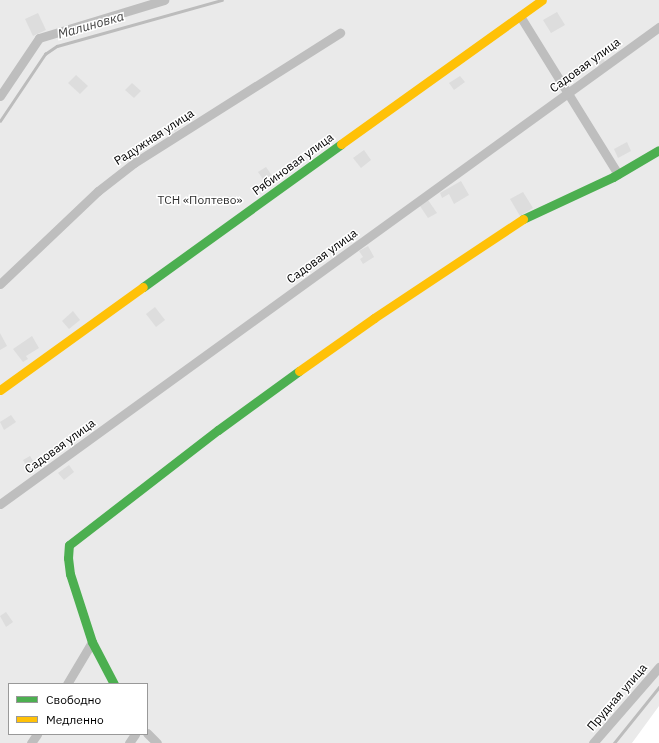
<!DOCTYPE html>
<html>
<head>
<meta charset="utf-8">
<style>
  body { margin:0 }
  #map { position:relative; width:659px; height:743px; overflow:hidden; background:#fff; font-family:"IBM Plex Sans",sans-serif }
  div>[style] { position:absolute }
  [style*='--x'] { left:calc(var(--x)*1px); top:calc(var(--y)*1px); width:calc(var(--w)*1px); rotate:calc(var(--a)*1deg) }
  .green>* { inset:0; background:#eaeaea }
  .stream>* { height:2.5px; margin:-1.25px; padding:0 1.25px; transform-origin:1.25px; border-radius:1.25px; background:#bcbcbc }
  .building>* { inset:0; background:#ddd }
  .street>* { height:9px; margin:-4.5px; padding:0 4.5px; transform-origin:4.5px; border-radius:4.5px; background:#bebebe }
  .fast>* { height:9px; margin:-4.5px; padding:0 4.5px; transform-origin:4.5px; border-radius:4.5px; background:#4caf50 }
  .slow>* { height:9px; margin:-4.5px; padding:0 4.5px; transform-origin:4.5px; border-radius:4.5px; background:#ffc107 }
  span { translate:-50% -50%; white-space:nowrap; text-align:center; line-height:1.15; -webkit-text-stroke:3px #fff; paint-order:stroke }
  .street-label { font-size:12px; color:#000 }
  .park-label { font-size:12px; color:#303030 }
  .water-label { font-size:13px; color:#414141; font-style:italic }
  .legend { position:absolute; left:8px; top:683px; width:140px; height:52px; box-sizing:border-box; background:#fff; border:1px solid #999; margin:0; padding:5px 7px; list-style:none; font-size:12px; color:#000 }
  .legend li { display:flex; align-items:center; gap:8px; height:20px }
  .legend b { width:20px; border:1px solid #999 }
</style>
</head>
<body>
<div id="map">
  <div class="green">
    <div style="clip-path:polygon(evenodd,0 0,659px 0,659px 706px,632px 743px,0 743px,0 0,9px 684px,147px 684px,147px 734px,9px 734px,9px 684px)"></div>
  </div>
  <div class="stream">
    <div style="--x:0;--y:121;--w:81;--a:-56.1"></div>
    <div style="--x:45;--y:54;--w:14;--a:-34"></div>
    <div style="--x:57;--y:46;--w:171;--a:-15.6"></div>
    <div style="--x:614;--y:743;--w:72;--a:-51.2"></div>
  </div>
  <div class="building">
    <div style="clip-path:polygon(557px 12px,565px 25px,551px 33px,543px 20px)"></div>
    <div style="clip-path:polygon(38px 13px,46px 30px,33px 36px,25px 19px)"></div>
    <div style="clip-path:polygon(600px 54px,606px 63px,599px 67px,593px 59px)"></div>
    <div style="clip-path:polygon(76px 75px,88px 86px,80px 94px,68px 83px)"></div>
    <div style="clip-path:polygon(460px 76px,465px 82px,454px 90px,449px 83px)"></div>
    <div style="clip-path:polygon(132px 83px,141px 91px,134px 98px,125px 90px)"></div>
    <div style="clip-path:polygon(177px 122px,181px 127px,175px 132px,171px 128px)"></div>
    <div style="clip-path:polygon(627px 142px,631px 151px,618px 158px,614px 149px)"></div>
    <div style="clip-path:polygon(364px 150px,371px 160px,361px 168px,353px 158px)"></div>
    <div style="clip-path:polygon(266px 167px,273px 177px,265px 182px,258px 172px)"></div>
    <div style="clip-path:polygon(461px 181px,469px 195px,454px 204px,449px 194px,442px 198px,440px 193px)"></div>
    <div style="clip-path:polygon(523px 192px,533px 208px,520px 216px,510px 199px)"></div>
    <div style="clip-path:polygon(428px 200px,437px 213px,428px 218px,420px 206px)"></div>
    <div style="clip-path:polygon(368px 246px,374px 257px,363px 264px,360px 259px,363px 257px,359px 251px)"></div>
    <div style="clip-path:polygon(155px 307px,165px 320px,156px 327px,146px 314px)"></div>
    <div style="clip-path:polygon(73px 311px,80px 320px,69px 329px,62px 321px)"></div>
    <div style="clip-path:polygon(0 333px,7px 346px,0 350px)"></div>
    <div style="clip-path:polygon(32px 336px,39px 348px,26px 356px,28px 359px,23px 362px,13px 349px)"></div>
    <div style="clip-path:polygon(11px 415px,16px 422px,4px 430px,0 422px)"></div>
    <div style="clip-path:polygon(30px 456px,37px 467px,30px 472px,23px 460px)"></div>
    <div style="clip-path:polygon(69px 465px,74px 472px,64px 480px,58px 473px)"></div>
    <div style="clip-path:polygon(6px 612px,13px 622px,6px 627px,0 616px)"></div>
  </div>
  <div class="street">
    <div style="--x:520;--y:16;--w:186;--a:58.2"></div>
    <div style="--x:0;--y:96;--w:70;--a:-56.1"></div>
    <div style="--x:39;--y:38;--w:131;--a:-16.9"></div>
    <div style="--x:0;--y:284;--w:135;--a:-43.5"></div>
    <div style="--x:98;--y:191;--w:46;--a:-37.9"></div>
    <div style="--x:134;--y:163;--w:244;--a:-32.3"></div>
    <div style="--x:0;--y:504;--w:814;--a:-35.9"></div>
    <div style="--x:67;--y:684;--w:49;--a:-59.2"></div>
    <div style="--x:147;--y:733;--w:14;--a:45"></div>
    <div style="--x:31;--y:743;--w:11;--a:-56"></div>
    <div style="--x:129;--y:743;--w:11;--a:-56"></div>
    <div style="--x:593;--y:743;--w:101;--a:-49"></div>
  </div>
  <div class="fast">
    <div style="--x:523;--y:219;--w:99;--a:-25"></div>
    <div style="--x:613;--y:177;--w:53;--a:-30.4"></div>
    <div style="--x:143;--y:287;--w:244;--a:-35.8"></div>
    <div style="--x:114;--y:684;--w:47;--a:-117.6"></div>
    <div style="--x:92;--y:642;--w:71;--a:-107.9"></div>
    <div style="--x:70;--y:574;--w:16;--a:-97"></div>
    <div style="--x:68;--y:558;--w:13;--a:-86"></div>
    <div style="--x:69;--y:545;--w:188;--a:-37.7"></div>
    <div style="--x:218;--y:430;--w:100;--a:-36.1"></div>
  </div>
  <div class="slow">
    <div style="--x:341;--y:144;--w:247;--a:-35.6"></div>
    <div style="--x:299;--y:371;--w:92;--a:-35.2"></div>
    <div style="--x:374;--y:318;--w:179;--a:-33.6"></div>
    <div style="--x:0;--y:390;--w:176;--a:-35.8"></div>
  </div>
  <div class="street-label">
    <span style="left:585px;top:65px;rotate:-36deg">Садовая улица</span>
    <span style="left:154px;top:137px;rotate:-33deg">Радужная улица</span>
    <span style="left:293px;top:164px;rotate:-36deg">Рябиновая улица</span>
    <span style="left:322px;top:256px;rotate:-36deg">Садовая улица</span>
    <span style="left:60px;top:446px;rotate:-36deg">Садовая улица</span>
    <span style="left:617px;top:697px;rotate:-49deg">Прудная улица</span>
  </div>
  <div class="park-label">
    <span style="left:200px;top:200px">ТСН «Полтево»</span>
  </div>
  <div class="water-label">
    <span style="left:91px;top:26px;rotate:-16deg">Малиновка</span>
  </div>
  <ul class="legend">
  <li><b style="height:5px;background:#4caf50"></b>Свободно</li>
  <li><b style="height:5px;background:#ffc107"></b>Медленно</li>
  </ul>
</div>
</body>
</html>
